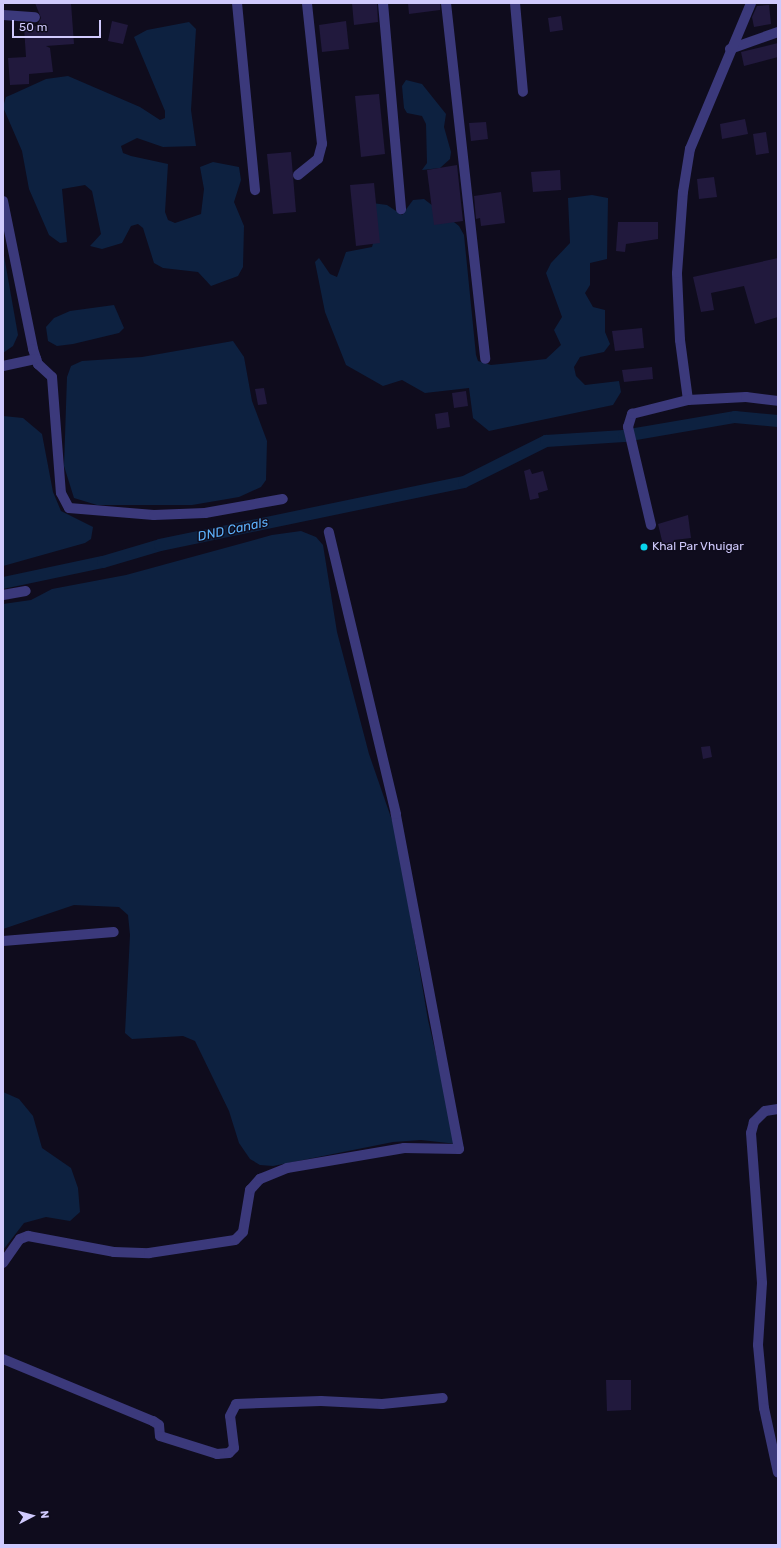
<!DOCTYPE html>
<html>
<head>
<meta charset="utf-8">
<style>
  body { margin:0 }
  #map { position:relative; width:781px; height:1548px; overflow:hidden; background:#0f0c1d; font-family:Rubik,sans-serif }
  div>[style] { position:absolute }
  [style*='--x'] { left:calc(var(--x)*1px); top:calc(var(--y)*1px); width:calc(var(--w)*1px); rotate:calc(var(--a)*1deg) }
  .water>* { inset:0; background:#0d2140 }
  .canal>* { height:12px; margin:-6px; padding:0 6px; transform-origin:6px; border-radius:6px; background:#0d2140 }
  .building>* { inset:0; background:#21193d }
  .minor>* { height:10px; margin:-5px; padding:0 5px; transform-origin:5px; border-radius:5px; background:#3b397b }
  .dots>* { width:11px; height:11px; translate:-50% -50%; box-sizing:border-box; border:2px solid #0f0c1d; border-radius:50% }
  span { translate:-50% -50%; white-space:nowrap; text-align:center; line-height:1.15; -webkit-text-stroke:3px #0f0c1d; paint-order:stroke }
  .poi-label { font-size:12px; color:#d0cafd }
  .left { translate:0 -50%; text-align:left }
  .water-label { font-size:13px; color:#5cb0fa; font-style:italic }
  .frame { position:absolute; inset:0; border:4px solid #d0cafd; pointer-events:none }
  .north { position:absolute; left:12px; top:1496px; width:40px; height:40px; -webkit-text-stroke:3px #0f0c1d; paint-order:stroke; rotate:84deg; font-size:11px; font-weight:700; line-height:16px; text-align:center; color:#d0cafd }
  .north::after { content:''; display:block; margin:auto; width:14px; height:18px; background:#d0cafd; clip-path:polygon(50% 0,100% 100%,50% 72%,0 100%) }
  .scale { position:absolute; left:12px; top:20px; width:89px; height:18px; box-sizing:border-box; border:2px solid #d0cafd; border-top:0; padding-left:5px; font-size:12px; line-height:14px; white-space:nowrap; color:#d0cafd; -webkit-text-stroke:3px #0f0c1d; paint-order:stroke }
</style>
</head>
<body>
<div id="map">
  <div class="water">
    <div style="clip-path:polygon(189px 22px,196px 29px,191px 110px,196px 146px,163px 147px,137px 138px,121px 146px,123px 153px,131px 156px,168px 164px,165px 212px,168px 220px,175px 223px,201px 214px,204px 189px,200px 167px,213px 162px,239px 167px,241px 180px,234px 202px,244px 226px,243px 267px,238px 276px,211px 286px,198px 272px,163px 268px,154px 263px,143px 228px,138px 224px,131px 226px,122px 243px,102px 249px,90px 246px,101px 234px,92px 191px,85px 185px,62px 189px,67px 242px,60px 243px,49px 235px,29px 189px,22px 151px,3px 107px,6px 97px,13px 94px,46px 79px,68px 76px,140px 107px,160px 120px,165px 118px,165px 111px,134px 37px,147px 30px)"></div>
    <div style="clip-path:polygon(406px 80px,422px 84px,446px 114px,444px 127px,451px 152px,450px 159px,440px 168px,422px 170px,427px 163px,426px 124px,422px 116px,407px 113px,404px 108px,402px 86px)"></div>
    <div style="clip-path:polygon(592px 195px,608px 198px,607px 259px,590px 263px,590px 285px,585px 293px,593px 307px,605px 310px,605px 332px,610px 344px,604px 352px,580px 357px,574px 367px,576px 376px,585px 385px,619px 381px,621px 392px,613px 405px,489px 431px,473px 418px,469px 388px,425px 393px,402px 380px,383px 386px,346px 365px,325px 312px,315px 262px,319px 258px,330px 274px,337px 277px,346px 252px,372px 247px,374px 240px,372px 203px,387px 205px,402px 215px,413px 200px,424px 199px,459px 226px,464px 235px,476px 355px,478px 361px,491px 365px,546px 359px,561px 345px,554px 330px,562px 317px,546px 273px,551px 263px,570px 243px,568px 198px)"></div>
    <div style="clip-path:polygon(3px 250px,18px 335px,13px 346px,3px 353px)"></div>
    <div style="clip-path:polygon(114px 305px,124px 328px,119px 333px,73px 344px,57px 346px,48px 341px,46px 327px,54px 318px,70px 311px)"></div>
    <div style="clip-path:polygon(233px 341px,244px 357px,252px 401px,267px 441px,266px 480px,261px 487px,239px 497px,192px 505px,97px 505px,74px 498px,64px 466px,67px 377px,71px 366px,82px 361px,142px 357px)"></div>
    <div style="clip-path:polygon(3px 416px,23px 418px,42px 434px,53px 492px,61px 511px,93px 527px,91px 539px,85px 543px,3px 566px)"></div>
    <div style="clip-path:polygon(301px 531px,316px 537px,323px 545px,337px 632px,369px 754px,396px 832px,428px 1020px,457px 1144px,421px 1140px,393px 1142px,273px 1166px,260px 1165px,250px 1159px,239px 1143px,229px 1111px,195px 1041px,183px 1036px,132px 1039px,125px 1033px,130px 935px,128px 915px,119px 907px,74px 905px,3px 929px,3px 604px,31px 600px,52px 589px,126px 575px,272px 535px)"></div>
    <div style="clip-path:polygon(3px 1092px,19px 1099px,33px 1116px,42px 1148px,71px 1168px,78px 1188px,80px 1212px,70px 1221px,46px 1217px,24px 1223px,3px 1250px)"></div>
  </div>
  <div class="canal">
    <div style="--x:3;--y:583;--w:102;--a:-11.9"></div>
    <div style="--x:103;--y:562;--w:59;--a:-16.6"></div>
    <div style="--x:160;--y:545;--w:310;--a:-11.7"></div>
    <div style="--x:464;--y:482;--w:92;--a:-26.6"></div>
    <div style="--x:546;--y:441;--w:78;--a:-3.7"></div>
    <div style="--x:624;--y:436;--w:113;--a:-9.7"></div>
    <div style="--x:735;--y:417;--w:43;--a:5.3"></div>
  </div>
  <div class="building">
    <div style="clip-path:polygon(35px 3px,71px 3px,74px 44px,46px 46px,50px 48px,53px 72px,29px 74px,29px 84px,10px 85px,8px 58px,26px 57px,24px 27px,37px 26px,41px 18px)"></div>
    <div style="clip-path:polygon(352px 3px,377px 3px,378px 22px,354px 25px)"></div>
    <div style="clip-path:polygon(408px 3px,440px 3px,440px 10px,409px 14px)"></div>
    <div style="clip-path:polygon(769px 5px,771px 24px,754px 27px,752px 17px,757px 6px)"></div>
    <div style="clip-path:polygon(561px 16px,563px 30px,550px 32px,548px 18px)"></div>
    <div style="clip-path:polygon(112px 21px,128px 25px,123px 44px,108px 41px)"></div>
    <div style="clip-path:polygon(346px 21px,349px 49px,322px 52px,319px 25px)"></div>
    <div style="clip-path:polygon(778px 43px,778px 57px,744px 66px,741px 52px)"></div>
    <div style="clip-path:polygon(379px 94px,385px 154px,361px 157px,355px 96px)"></div>
    <div style="clip-path:polygon(745px 119px,748px 134px,722px 139px,720px 124px)"></div>
    <div style="clip-path:polygon(486px 122px,488px 139px,471px 141px,469px 123px)"></div>
    <div style="clip-path:polygon(766px 132px,769px 153px,756px 155px,753px 134px)"></div>
    <div style="clip-path:polygon(291px 152px,296px 212px,273px 214px,267px 154px)"></div>
    <div style="clip-path:polygon(457px 165px,463px 221px,434px 225px,427px 170px)"></div>
    <div style="clip-path:polygon(560px 170px,561px 190px,533px 192px,531px 172px)"></div>
    <div style="clip-path:polygon(714px 177px,717px 197px,699px 199px,697px 179px)"></div>
    <div style="clip-path:polygon(374px 183px,380px 243px,356px 246px,350px 185px)"></div>
    <div style="clip-path:polygon(501px 192px,505px 223px,481px 226px,480px 218px,476px 219px,474px 196px)"></div>
    <div style="clip-path:polygon(618px 222px,658px 222px,658px 239px,626px 244px,625px 252px,616px 251px)"></div>
    <div style="clip-path:polygon(778px 258px,778px 317px,755px 324px,744px 286px,711px 293px,714px 310px,701px 312px,693px 277px)"></div>
    <div style="clip-path:polygon(642px 328px,644px 348px,615px 351px,612px 331px)"></div>
    <div style="clip-path:polygon(652px 367px,653px 379px,624px 382px,622px 370px)"></div>
    <div style="clip-path:polygon(264px 388px,267px 404px,258px 405px,255px 389px)"></div>
    <div style="clip-path:polygon(466px 391px,468px 406px,454px 408px,452px 393px)"></div>
    <div style="clip-path:polygon(448px 412px,450px 427px,437px 429px,435px 414px)"></div>
    <div style="clip-path:polygon(530px 469px,532px 474px,543px 471px,548px 490px,538px 493px,539px 498px,530px 500px,524px 471px)"></div>
    <div style="clip-path:polygon(688px 515px,691px 538px,674px 540px,676px 546px,664px 549px,658px 524px)"></div>
    <div style="clip-path:polygon(710px 746px,712px 757px,703px 759px,701px 747px)"></div>
    <div style="clip-path:polygon(606px 1380px,631px 1380px,631px 1410px,607px 1411px)"></div>
  </div>
  <div class="minor">
    <div style="--x:237;--y:3;--w:188;--a:84.5"></div>
    <div style="--x:383;--y:3;--w:207;--a:85"></div>
    <div style="--x:446;--y:3;--w:358;--a:83.7"></div>
    <div style="--x:515;--y:3;--w:89;--a:84.9"></div>
    <div style="--x:3;--y:15;--w:32;--a:4"></div>
    <div style="--x:730;--y:49;--w:51;--a:-19.5"></div>
    <div style="--x:298;--y:175;--w:26;--a:-39"></div>
    <div style="--x:318;--y:159;--w:16;--a:-75"></div>
    <div style="--x:322;--y:144;--w:142;--a:-96.1"></div>
    <div style="--x:3;--y:201;--w:151;--a:78.5"></div>
    <div style="--x:33;--y:349;--w:16;--a:72"></div>
    <div style="--x:38;--y:364;--w:19;--a:43"></div>
    <div style="--x:52;--y:377;--w:116;--a:85.6"></div>
    <div style="--x:61;--y:493;--w:17;--a:62"></div>
    <div style="--x:69;--y:508;--w:85;--a:4.7"></div>
    <div style="--x:154;--y:515;--w:51;--a:-2.2"></div>
    <div style="--x:205;--y:513;--w:79;--a:-10.2"></div>
    <div style="--x:3;--y:366;--w:34;--a:-12"></div>
    <div style="--x:688;--y:400;--w:61;--a:-97.6"></div>
    <div style="--x:680;--y:340;--w:67;--a:-92.6"></div>
    <div style="--x:677;--y:273;--w:81;--a:-85.8"></div>
    <div style="--x:683;--y:192;--w:44;--a:-80.8"></div>
    <div style="--x:690;--y:149;--w:158;--a:-67.3"></div>
    <div style="--x:651;--y:525;--w:101;--a:-103.2"></div>
    <div style="--x:628;--y:427;--w:14;--a:-73"></div>
    <div style="--x:632;--y:414;--w:58;--a:-14"></div>
    <div style="--x:688;--y:400;--w:58;--a:-3"></div>
    <div style="--x:746;--y:397;--w:32;--a:7"></div>
    <div style="--x:3;--y:595;--w:23;--a:-10"></div>
    <div style="--x:3;--y:941;--w:111;--a:-4.6"></div>
    <div style="--x:778;--y:1109;--w:13;--a:171"></div>
    <div style="--x:765;--y:1111;--w:16;--a:135"></div>
    <div style="--x:754;--y:1122;--w:11;--a:105"></div>
    <div style="--x:751;--y:1133;--w:150;--a:85.8"></div>
    <div style="--x:762;--y:1283;--w:62;--a:93.7"></div>
    <div style="--x:758;--y:1345;--w:63;--a:84.6"></div>
    <div style="--x:764;--y:1408;--w:66;--a:77.8"></div>
    <div style="--x:3;--y:1263;--w:29;--a:-55"></div>
    <div style="--x:20;--y:1239;--w:9;--a:-21"></div>
    <div style="--x:28;--y:1236;--w:87;--a:10.5"></div>
    <div style="--x:114;--y:1252;--w:35;--a:2"></div>
    <div style="--x:149;--y:1253;--w:87;--a:-8.6"></div>
    <div style="--x:235;--y:1240;--w:11;--a:-45"></div>
    <div style="--x:243;--y:1232;--w:43;--a:-80.5"></div>
    <div style="--x:250;--y:1190;--w:15;--a:-48"></div>
    <div style="--x:260;--y:1179;--w:29;--a:-22"></div>
    <div style="--x:287;--y:1168;--w:119;--a:-9.7"></div>
    <div style="--x:404;--y:1148;--w:55;--a:1"></div>
    <div style="--x:459;--y:1149;--w:341;--a:-100.7"></div>
    <div style="--x:396;--y:814;--w:290;--a:-103.4"></div>
    <div style="--x:3;--y:1359;--w:162;--a:22.5"></div>
    <div style="--x:153;--y:1421;--w:7;--a:34"></div>
    <div style="--x:159;--y:1425;--w:11;--a:85"></div>
    <div style="--x:160;--y:1436;--w:60;--a:17.5"></div>
    <div style="--x:217;--y:1454;--w:12;--a:-5"></div>
    <div style="--x:229;--y:1453;--w:7;--a:-45"></div>
    <div style="--x:234;--y:1448;--w:32;--a:-97"></div>
    <div style="--x:230;--y:1416;--w:13;--a:-63"></div>
    <div style="--x:236;--y:1404;--w:85;--a:-2"></div>
    <div style="--x:321;--y:1401;--w:61;--a:2.8"></div>
    <div style="--x:382;--y:1404;--w:61;--a:-5.6"></div>
  </div>
  <div class="dots">
    <div style="left:644px;top:547px;background:#08d4ec"></div>
  </div>
  <div class="poi-label">
    <span class="left" style="left:652px;top:547px">Khal Par Vhuigar</span>
  </div>
  <div class="water-label">
    <span style="left:233px;top:530px;rotate:-12deg">DND Canals</span>
  </div>
  <div class="frame"></div>
  <div class="north">N</div>
  <div class="scale">50 m</div>
</div>
</body>
</html>
